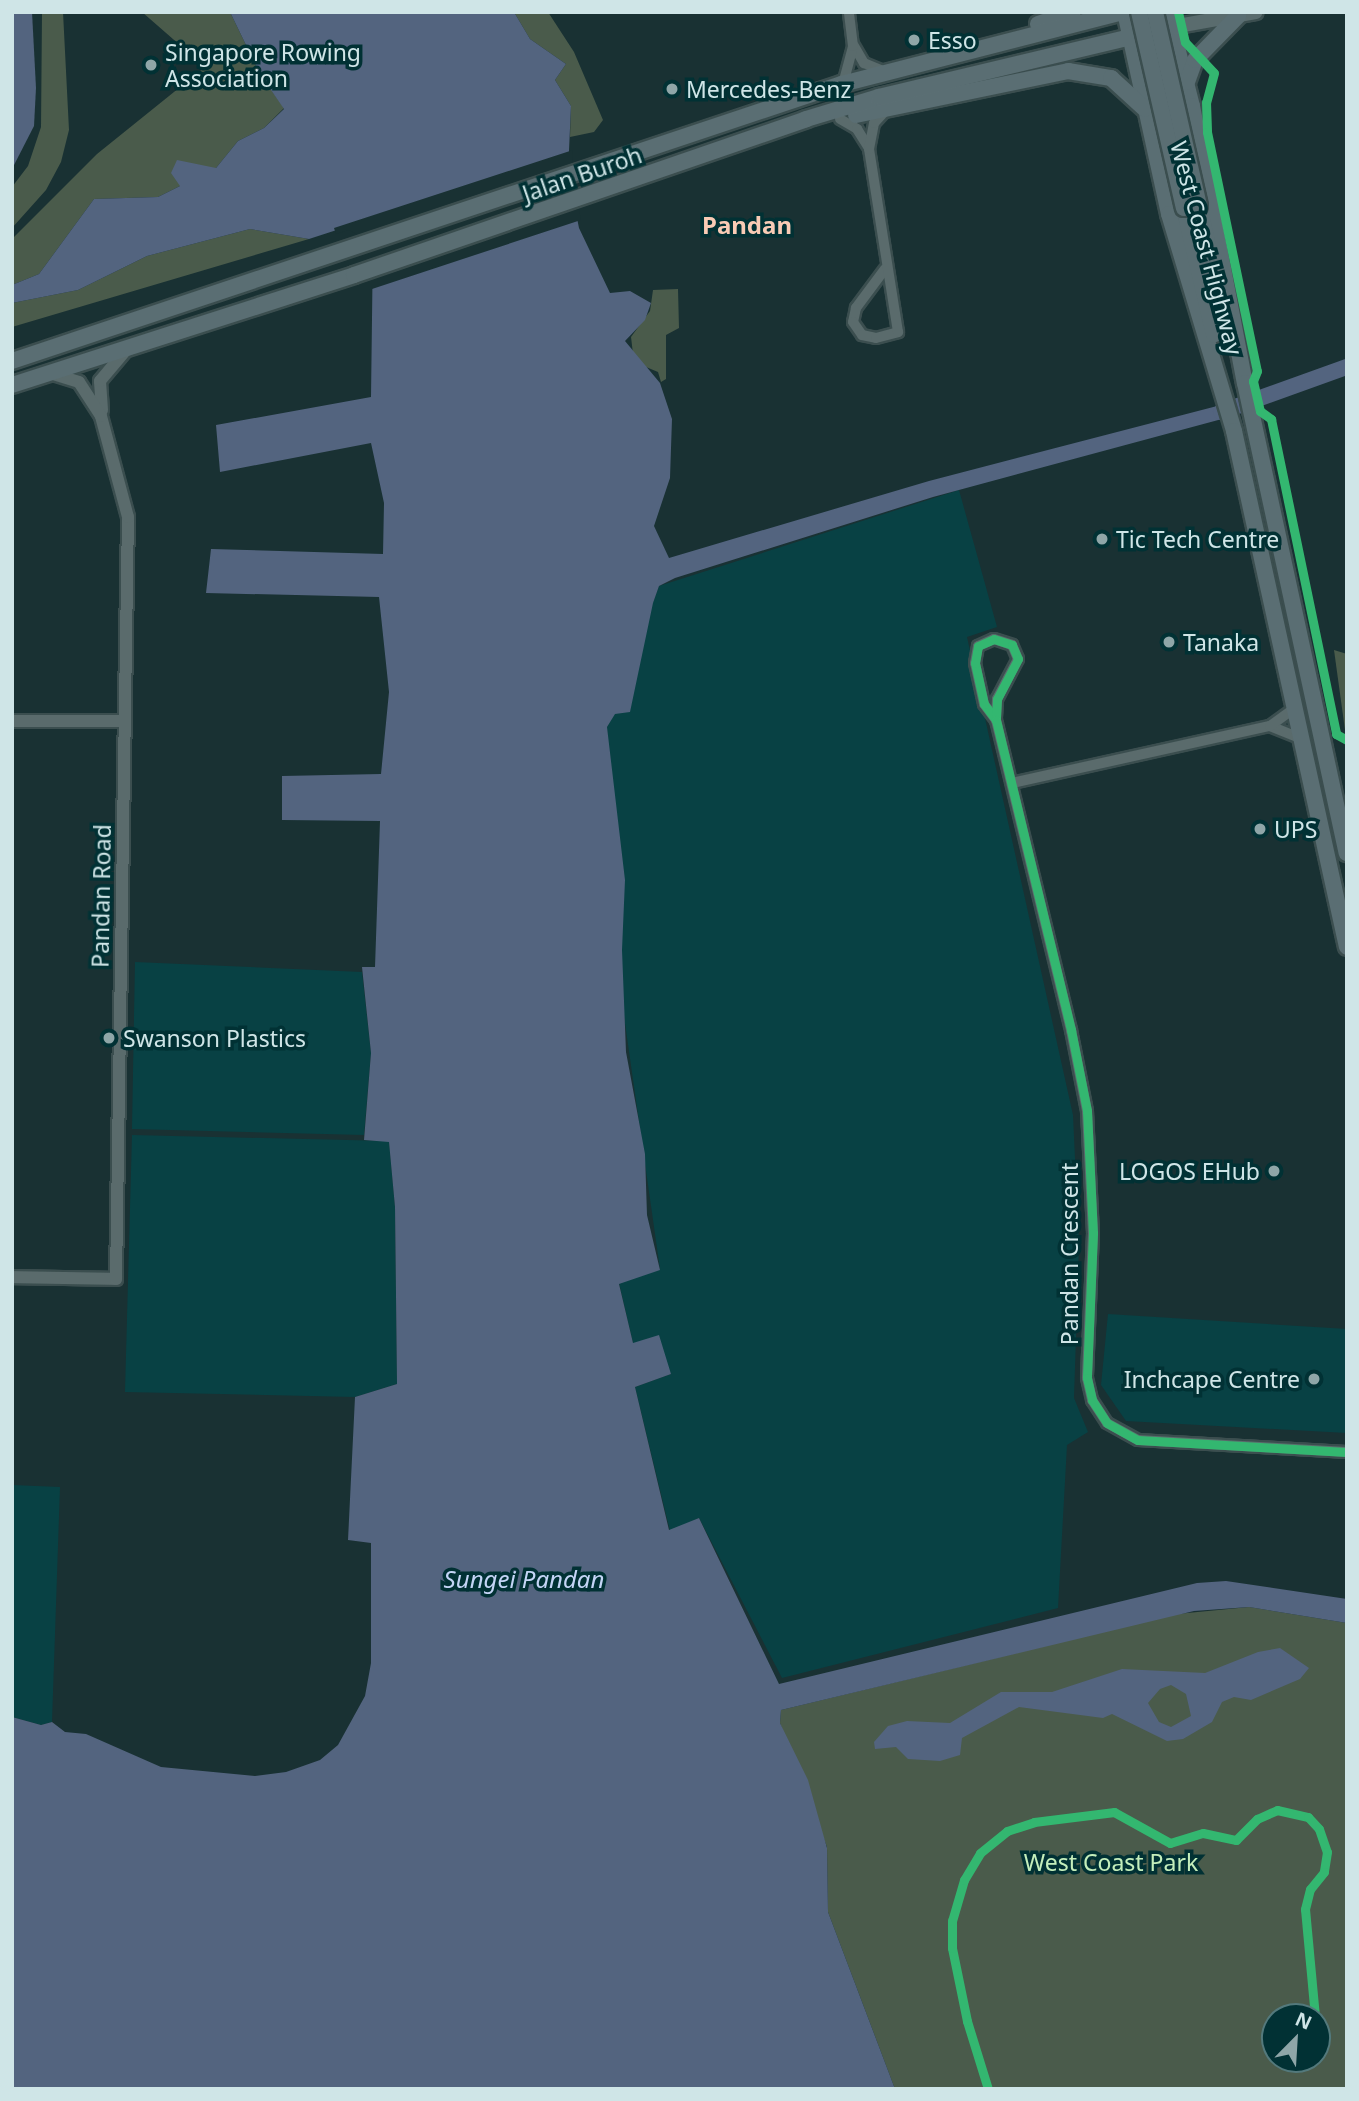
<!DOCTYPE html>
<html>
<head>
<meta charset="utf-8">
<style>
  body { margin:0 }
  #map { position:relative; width:1359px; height:2101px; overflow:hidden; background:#193133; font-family:"Noto Sans",sans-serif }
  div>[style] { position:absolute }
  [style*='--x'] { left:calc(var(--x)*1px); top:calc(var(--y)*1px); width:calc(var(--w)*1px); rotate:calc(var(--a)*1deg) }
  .built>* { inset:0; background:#084144 }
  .green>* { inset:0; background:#4a5b4b }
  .water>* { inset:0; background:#53647f }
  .pier>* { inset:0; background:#193133 }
  .river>* { height:16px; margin:-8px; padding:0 8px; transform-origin:8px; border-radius:8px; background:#53647f }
  .roads { filter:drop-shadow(2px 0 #3b4e4f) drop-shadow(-2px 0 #3b4e4f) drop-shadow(0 2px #3b4e4f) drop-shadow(0 -2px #3b4e4f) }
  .minor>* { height:10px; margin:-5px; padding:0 5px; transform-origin:5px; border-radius:5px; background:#5a6b6c }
  .tertiary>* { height:12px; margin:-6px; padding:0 6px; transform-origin:6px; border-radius:6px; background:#5a6b6c }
  .secondary>* { height:14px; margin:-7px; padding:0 7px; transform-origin:7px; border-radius:7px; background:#5a6c6e }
  .trunk>* { height:16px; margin:-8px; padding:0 8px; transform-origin:8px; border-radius:8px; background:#5a6e73 }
  .bridges { filter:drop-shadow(2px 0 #3b4e4f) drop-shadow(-2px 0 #3b4e4f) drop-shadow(0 2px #3b4e4f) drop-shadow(0 -2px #3b4e4f) }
  .trunk-bridge>* { height:16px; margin:-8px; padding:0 8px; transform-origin:8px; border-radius:8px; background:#5a6e73 }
  .cycleway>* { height:9px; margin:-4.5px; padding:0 4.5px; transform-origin:4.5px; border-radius:4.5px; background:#33b770 }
  .dots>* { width:19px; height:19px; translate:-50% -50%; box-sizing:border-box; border:4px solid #013134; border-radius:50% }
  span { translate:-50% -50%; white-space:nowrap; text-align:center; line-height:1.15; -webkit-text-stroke:7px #013134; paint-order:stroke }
  .poi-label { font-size:23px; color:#cfe5e7 }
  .left { translate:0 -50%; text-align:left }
  .right { translate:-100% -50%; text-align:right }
  .street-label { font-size:23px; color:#cfe5e7 }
  .park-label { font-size:23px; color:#c4eebb }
  .neighbourhood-label { font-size:24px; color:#f9cbb5; font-weight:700 }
  .water-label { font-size:24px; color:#c4d5f6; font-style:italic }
  .frame { position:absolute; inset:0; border:14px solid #cfe5e7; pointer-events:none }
  .north { position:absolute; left:1261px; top:2003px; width:70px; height:70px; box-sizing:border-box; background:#013134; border:2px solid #53797c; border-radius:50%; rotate:24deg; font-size:19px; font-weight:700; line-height:28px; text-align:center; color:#cfe5e7 }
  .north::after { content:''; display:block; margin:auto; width:24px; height:32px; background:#8fa6a8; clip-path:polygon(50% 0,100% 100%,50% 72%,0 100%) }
</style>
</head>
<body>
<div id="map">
  <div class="built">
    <div style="clip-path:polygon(959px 490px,997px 627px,967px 637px,1073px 1115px,1079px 1245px,1074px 1398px,1088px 1432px,1067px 1445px,1058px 1608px,782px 1678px,699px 1518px,670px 1531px,635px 1387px,671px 1374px,633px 1343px,619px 1283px,660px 1269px,618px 974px,607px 727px,659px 586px)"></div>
    <div style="clip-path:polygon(135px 962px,362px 972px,371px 1053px,364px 1135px,132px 1129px)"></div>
    <div style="clip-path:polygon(132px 1135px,389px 1141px,395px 1207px,397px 1384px,355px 1397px,125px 1392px)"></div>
    <div style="clip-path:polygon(1108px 1314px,1347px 1329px,1347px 1433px,1126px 1421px,1101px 1385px)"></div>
    <div style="clip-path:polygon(12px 1485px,60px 1487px,52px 1722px,41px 1725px,12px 1717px)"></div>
  </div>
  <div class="green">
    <div style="clip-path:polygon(42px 12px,63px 12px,69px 130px,61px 162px,46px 190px,12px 228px,12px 187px,28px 166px,41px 127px)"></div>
    <div style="clip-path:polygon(142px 12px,230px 12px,260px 74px,284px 108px,264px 128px,238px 141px,216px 168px,158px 197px,94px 199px,39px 274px,12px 285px,12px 239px,97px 154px,205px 67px)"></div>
    <div style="clip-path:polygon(514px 12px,548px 12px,574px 52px,603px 120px,594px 132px,570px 137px,571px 106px,555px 80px,566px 64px,530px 39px)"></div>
    <div style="clip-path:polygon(250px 229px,309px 239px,12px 327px,12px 303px,78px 290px,147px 256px)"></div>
    <div style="clip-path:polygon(678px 289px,679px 328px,666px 335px,666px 379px,661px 382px,658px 372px,634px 362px,631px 337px,650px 311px,653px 290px)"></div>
    <div style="clip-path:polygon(1334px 650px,1347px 654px,1347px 730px,1345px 730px)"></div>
    <div style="clip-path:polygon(evenodd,1249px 1607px,1347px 1623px,1347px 2089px,895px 2089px,828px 1912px,827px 1847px,780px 1723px,781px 1710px,1177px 1614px,1249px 1607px,1275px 2017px,1317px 2017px,1317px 2059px,1275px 2059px,1275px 2017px)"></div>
  </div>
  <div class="water">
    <div style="clip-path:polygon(12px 12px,32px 12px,36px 88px,34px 126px,12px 169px)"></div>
    <div style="clip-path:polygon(230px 12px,514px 12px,530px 39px,566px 64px,555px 80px,571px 106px,568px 173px,579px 228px,610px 293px,630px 291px,651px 303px,645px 320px,625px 341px,660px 383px,672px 419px,670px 478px,654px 526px,669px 558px,929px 481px,1221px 405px,1222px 419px,933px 497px,675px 578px,659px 586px,653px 603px,630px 712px,615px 714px,607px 727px,625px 880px,622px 950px,626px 1052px,645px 1154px,647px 1215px,660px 1270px,619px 1284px,633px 1343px,659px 1335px,671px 1374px,635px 1387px,669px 1530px,699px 1518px,779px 1684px,1197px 1583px,1226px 1581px,1347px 1599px,1347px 1623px,1249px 1607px,1194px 1611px,781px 1710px,780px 1723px,808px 1780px,827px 1848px,828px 1912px,895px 2089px,12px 2089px,12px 1717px,41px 1725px,52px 1722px,65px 1732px,86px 1734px,161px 1767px,255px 1776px,286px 1772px,320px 1760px,338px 1745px,365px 1696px,371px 1663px,371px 1543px,348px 1540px,355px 1397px,397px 1384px,395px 1207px,389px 1142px,364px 1140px,371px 1053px,362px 967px,375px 967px,380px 821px,282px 820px,282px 776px,381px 774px,389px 692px,379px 597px,206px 593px,211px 549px,383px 554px,384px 503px,371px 443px,220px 472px,216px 425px,371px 397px,373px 239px,349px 226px,309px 239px,250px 229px,147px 256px,78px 290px,12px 303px,12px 285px,39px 274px,94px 199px,158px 197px,180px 186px,171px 173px,177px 160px,216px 168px,238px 141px,264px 128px,284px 109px,260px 74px)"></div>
    <div style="clip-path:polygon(evenodd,1280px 1648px,1309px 1668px,1300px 1679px,1251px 1700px,1234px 1697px,1222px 1702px,1212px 1722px,1183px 1739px,1167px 1741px,1112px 1714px,1103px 1718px,1019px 1707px,962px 1738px,960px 1755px,940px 1761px,908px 1759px,896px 1747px,875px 1749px,874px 1742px,888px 1726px,907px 1721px,950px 1723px,1001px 1692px,1052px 1692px,1122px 1669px,1205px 1673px,1258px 1652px,1280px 1648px,1171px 1685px,1186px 1694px,1191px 1716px,1171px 1727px,1159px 1722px,1148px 1703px,1160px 1689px,1171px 1685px)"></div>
  </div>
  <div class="pier">
    <div style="clip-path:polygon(573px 150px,572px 173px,581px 220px,369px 290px,369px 241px,349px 230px,336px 234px,334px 228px)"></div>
  </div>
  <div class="river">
    <div style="--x:1221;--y:412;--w:134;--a:-19.7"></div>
  </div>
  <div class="roads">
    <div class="minor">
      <div style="--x:854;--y:46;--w:20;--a:60"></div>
      <div style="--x:864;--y:63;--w:21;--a:23"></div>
      <div style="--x:843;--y:84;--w:39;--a:-75"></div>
      <div style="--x:853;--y:46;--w:34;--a:-97"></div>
      <div style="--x:840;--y:119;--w:20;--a:30"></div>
      <div style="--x:857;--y:129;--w:22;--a:58"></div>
      <div style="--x:885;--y:269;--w:49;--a:126.6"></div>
      <div style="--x:856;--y:308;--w:14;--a:102"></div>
      <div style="--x:853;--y:322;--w:16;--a:55"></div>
      <div style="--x:862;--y:335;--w:14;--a:12"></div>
      <div style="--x:876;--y:338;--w:23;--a:-15"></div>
      <div style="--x:898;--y:332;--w:185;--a:-99"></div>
      <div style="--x:869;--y:149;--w:26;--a:-79"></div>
      <div style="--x:874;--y:123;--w:18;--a:-47"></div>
      <div style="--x:996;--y:720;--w:20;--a:-127"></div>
      <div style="--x:984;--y:704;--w:42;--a:-102.4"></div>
      <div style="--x:975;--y:663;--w:17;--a:-80"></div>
      <div style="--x:978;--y:646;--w:17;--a:-24"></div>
      <div style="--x:994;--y:639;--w:19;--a:18"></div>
      <div style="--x:1012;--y:645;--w:15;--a:67"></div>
      <div style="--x:1018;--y:659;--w:45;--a:117.7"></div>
      <div style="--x:997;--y:699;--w:21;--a:93"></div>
      <div style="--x:996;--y:720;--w:319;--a:76.4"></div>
      <div style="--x:1071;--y:1030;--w:83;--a:78.8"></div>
      <div style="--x:1087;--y:1111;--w:122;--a:87.2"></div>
      <div style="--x:1093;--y:1233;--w:145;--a:92.4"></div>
      <div style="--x:1087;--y:1378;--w:23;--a:77"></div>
      <div style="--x:1092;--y:1400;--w:27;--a:57"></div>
      <div style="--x:1107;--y:1423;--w:35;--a:29"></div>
      <div style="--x:1138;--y:1440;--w:209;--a:3.3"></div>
      <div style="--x:1270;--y:726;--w:35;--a:22"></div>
      <div style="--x:1012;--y:783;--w:264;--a:-12.5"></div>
      <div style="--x:1270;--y:726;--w:32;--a:-36"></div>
    </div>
    <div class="tertiary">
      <div style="--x:102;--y:410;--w:29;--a:-94"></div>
      <div style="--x:100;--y:381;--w:39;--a:-50"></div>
      <div style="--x:12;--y:721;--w:113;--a:0"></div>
      <div style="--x:12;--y:1277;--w:104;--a:1.1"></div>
      <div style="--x:116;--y:1279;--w:762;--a:-89.1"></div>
      <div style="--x:128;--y:517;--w:105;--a:-105"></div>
      <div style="--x:101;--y:416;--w:40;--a:-122.9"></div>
      <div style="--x:79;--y:382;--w:27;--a:-163"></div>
    </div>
    <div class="secondary">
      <div style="--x:1172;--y:27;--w:85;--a:-10.1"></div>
    </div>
    <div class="trunk">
      <div style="--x:1125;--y:12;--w:207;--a:77.7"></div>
      <div style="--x:1169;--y:214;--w:227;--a:73.3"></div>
      <div style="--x:1234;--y:431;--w:528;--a:77.65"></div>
      <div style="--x:1168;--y:12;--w:97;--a:75.7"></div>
      <div style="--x:1192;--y:106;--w:282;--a:79.2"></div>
      <div style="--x:1245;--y:383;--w:481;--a:77.8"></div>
      <div style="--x:1038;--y:24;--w:37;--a:-19"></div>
      <div style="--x:1187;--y:82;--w:23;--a:-70"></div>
      <div style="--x:1195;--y:60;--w:62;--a:-45.7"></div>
      <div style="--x:856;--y:115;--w:217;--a:-11.7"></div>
      <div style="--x:1068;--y:71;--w:44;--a:9.2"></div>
      <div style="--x:1111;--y:78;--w:46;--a:42.4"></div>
      <div style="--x:1199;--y:206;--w:68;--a:77.2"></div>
      <div style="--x:1184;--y:208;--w:130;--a:76.7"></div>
      <div style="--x:12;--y:361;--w:875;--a:-18.46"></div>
      <div style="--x:842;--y:84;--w:289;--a:-14.4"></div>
      <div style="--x:12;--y:385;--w:359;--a:-17.8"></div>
      <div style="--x:354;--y:275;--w:478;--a:-19"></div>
      <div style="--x:806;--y:119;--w:76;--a:-16.8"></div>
      <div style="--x:879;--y:97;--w:301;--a:-13.4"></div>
    </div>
  </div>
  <div class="bridges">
    <div class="trunk-bridge">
      <div style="--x:1139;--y:12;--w:201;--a:77.1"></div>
      <div style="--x:1155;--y:12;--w:199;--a:77.2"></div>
    </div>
  </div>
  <div class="cycleway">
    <div style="--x:1178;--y:12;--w:31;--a:77"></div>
    <div style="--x:1185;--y:42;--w:42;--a:46.9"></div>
    <div style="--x:1214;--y:73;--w:30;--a:105"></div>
    <div style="--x:1206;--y:102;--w:30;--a:88"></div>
    <div style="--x:1207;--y:132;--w:244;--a:78.2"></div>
    <div style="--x:1257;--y:371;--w:11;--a:112"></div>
    <div style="--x:1253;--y:381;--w:31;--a:77"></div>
    <div style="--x:1260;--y:411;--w:14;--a:36"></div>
    <div style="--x:1271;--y:419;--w:322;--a:78.3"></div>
    <div style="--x:1336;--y:734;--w:13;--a:29"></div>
    <div style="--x:996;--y:720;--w:20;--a:-127"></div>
    <div style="--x:984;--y:704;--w:42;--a:-102.4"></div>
    <div style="--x:975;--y:663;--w:17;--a:-80"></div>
    <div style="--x:978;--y:646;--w:17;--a:-24"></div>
    <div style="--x:994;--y:639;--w:19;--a:18"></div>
    <div style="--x:1012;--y:645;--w:15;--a:67"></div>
    <div style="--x:1018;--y:659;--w:45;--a:117.7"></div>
    <div style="--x:997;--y:699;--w:21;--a:93"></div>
    <div style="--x:996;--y:720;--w:319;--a:76.4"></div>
    <div style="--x:1071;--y:1030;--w:83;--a:78.8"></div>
    <div style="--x:1087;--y:1111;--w:122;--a:87.2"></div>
    <div style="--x:1093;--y:1233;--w:145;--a:92.4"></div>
    <div style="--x:1087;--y:1378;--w:23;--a:77"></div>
    <div style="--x:1092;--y:1400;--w:27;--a:57"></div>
    <div style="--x:1107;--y:1423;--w:35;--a:29"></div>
    <div style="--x:1138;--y:1440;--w:209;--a:3.3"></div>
    <div style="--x:988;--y:2089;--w:71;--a:-107.2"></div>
    <div style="--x:967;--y:2021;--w:75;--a:-101.6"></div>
    <div style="--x:952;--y:1948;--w:27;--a:-90"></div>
    <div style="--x:952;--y:1921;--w:43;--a:-73.7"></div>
    <div style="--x:964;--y:1880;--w:31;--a:-59"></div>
    <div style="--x:980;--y:1853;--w:35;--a:-39"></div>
    <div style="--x:1007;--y:1831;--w:28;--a:-18"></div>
    <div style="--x:1034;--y:1822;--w:81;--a:-7.1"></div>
    <div style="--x:1114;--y:1812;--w:64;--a:29"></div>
    <div style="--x:1170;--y:1843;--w:34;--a:-17"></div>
    <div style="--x:1203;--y:1833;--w:34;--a:12"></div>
    <div style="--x:1236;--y:1840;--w:30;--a:-45"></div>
    <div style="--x:1257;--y:1819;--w:22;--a:-24"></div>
    <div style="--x:1277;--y:1810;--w:32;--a:13"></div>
    <div style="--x:1308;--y:1817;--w:16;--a:47"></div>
    <div style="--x:1319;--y:1829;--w:24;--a:71"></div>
    <div style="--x:1327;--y:1852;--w:20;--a:99"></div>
    <div style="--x:1324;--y:1872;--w:22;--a:129"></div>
    <div style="--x:1310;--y:1889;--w:21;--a:104"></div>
    <div style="--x:1305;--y:1909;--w:108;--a:84.7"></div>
  </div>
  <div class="dots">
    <div style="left:914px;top:40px;background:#8fa6a8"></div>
    <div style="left:151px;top:65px;background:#8fa6a8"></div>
    <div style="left:672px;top:89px;background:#8fa6a8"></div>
    <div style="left:1102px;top:539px;background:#8fa6a8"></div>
    <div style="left:1169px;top:642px;background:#8fa6a8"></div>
    <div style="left:1260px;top:829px;background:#8fa6a8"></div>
    <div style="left:109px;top:1038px;background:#8fa6a8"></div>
    <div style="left:1274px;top:1171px;background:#8fa6a8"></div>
    <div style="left:1314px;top:1379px;background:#8fa6a8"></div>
  </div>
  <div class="poi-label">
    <span class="left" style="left:928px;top:40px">Esso</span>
    <span class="left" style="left:165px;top:65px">Singapore Rowing<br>Association</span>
    <span class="left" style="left:686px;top:89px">Mercedes-Benz</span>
    <span class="left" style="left:1116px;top:539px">Tic Tech Centre</span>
    <span class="left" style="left:1183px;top:642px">Tanaka</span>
    <span class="left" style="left:1274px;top:829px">UPS</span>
    <span class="left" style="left:123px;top:1038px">Swanson Plastics</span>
    <span class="right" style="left:1260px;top:1171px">LOGOS EHub</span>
    <span class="right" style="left:1300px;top:1379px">Inchcape Centre</span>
  </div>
  <div class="street-label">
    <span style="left:582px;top:174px;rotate:-19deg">Jalan Buroh</span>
    <span style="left:1207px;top:248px;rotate:75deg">West Coast Highway</span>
    <span style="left:101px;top:896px;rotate:-89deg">Pandan Road</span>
    <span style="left:1069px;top:1254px;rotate:-90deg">Pandan Crescent</span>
  </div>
  <div class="park-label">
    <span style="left:1111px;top:1862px">West Coast Park</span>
  </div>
  <div class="neighbourhood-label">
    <span style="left:747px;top:225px">Pandan</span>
  </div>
  <div class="water-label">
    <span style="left:524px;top:1579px">Sungei Pandan</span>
  </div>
  <div class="frame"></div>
  <div class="north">N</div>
</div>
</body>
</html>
